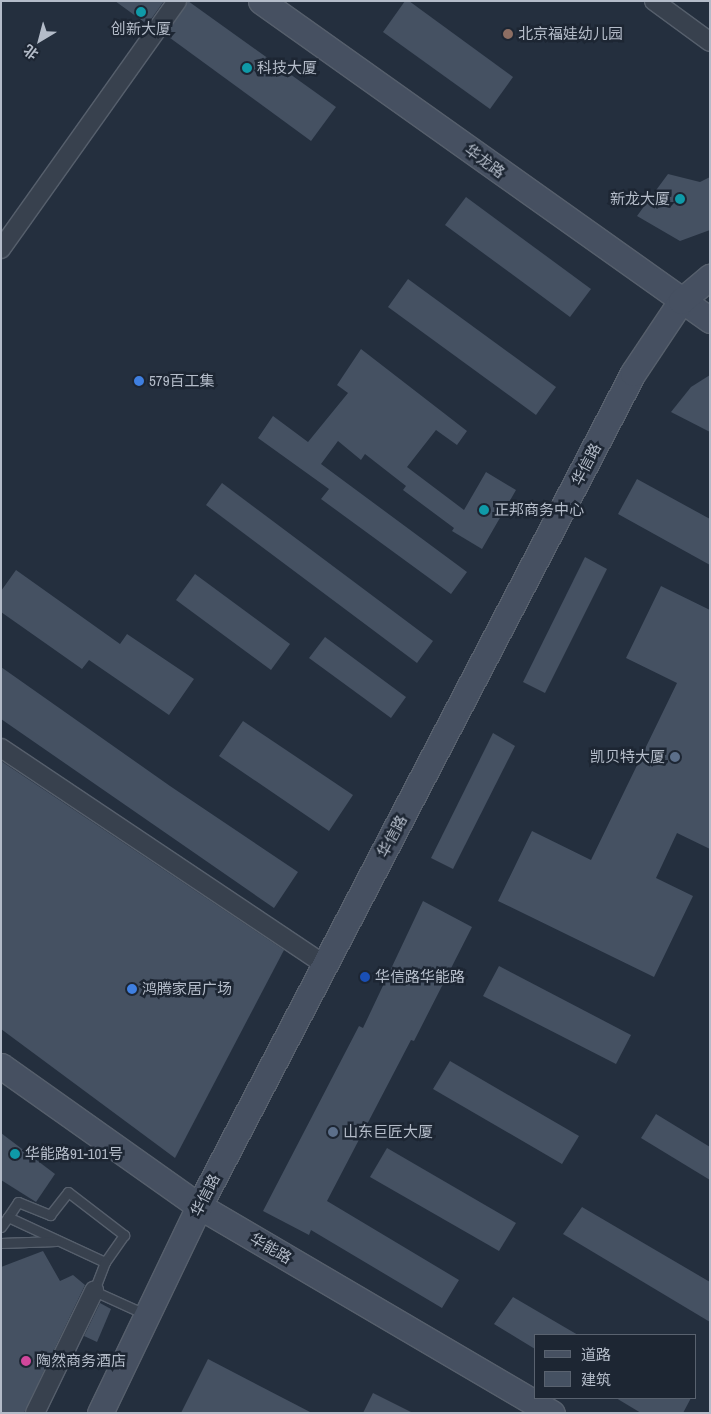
<!DOCTYPE html>
<html>
<head>
<meta charset="utf-8">
<style>
  body { margin:0 }
  #map { position:relative; width:711px; height:1414px; overflow:hidden; background:#242f3e; font-family:"Archivo Narrow","Noto Sans SC",sans-serif }
  div>[style] { position:absolute }
  [style*='--x'] { left:calc(var(--x)*1px); top:calc(var(--y)*1px); width:calc(var(--w)*1px); rotate:calc(var(--a)*1deg) }
  .building>* { inset:0; background:#455162 }
  .roads { filter:drop-shadow(1px 0 #565f6c) drop-shadow(-1px 0 #565f6c) drop-shadow(0 1px #565f6c) drop-shadow(0 -1px #565f6c) }
  .lane>* { height:9px; margin:-4.5px; padding:0 4.5px; transform-origin:4.5px; border-radius:4.5px; background:#38414e }
  .street>* { height:18px; margin:-9px; padding:0 9px; transform-origin:9px; border-radius:9px; background:#38414e }
  .secondary>* { height:25px; margin:-12.5px; padding:0 12.5px; transform-origin:12.5px; border-radius:12.5px; background:#465061 }
  .dots>* { width:14px; height:14px; translate:-50% -50%; box-sizing:border-box; border:2px solid #1d2633; border-radius:50% }
  span { translate:-50% -50%; white-space:nowrap; text-align:center; line-height:1.15; -webkit-text-stroke:5px #1d2633; paint-order:stroke }
  .poi-label { font-size:15px; color:#b4bcc9 }
  .left { translate:0 -50%; text-align:left }
  .right { translate:-100% -50%; text-align:right }
  .street-label { font-size:15px; color:#b4bcc9 }
  .frame { position:absolute; inset:0; border:2px solid #b4bcc9; pointer-events:none }
  .legend { position:absolute; left:534px; top:1334px; width:162px; height:65px; box-sizing:border-box; background:#1d2633; border:1px solid #59626f; margin:0; padding:6px 9px; list-style:none; font-size:15px; color:#b4bcc9 }
  .legend li { display:flex; align-items:center; gap:10px; height:25px }
  .legend b { width:25px; border:1px solid #59626f }
  .north { position:absolute; left:15px; top:15px; width:50px; height:50px; -webkit-text-stroke:4px #1d2633; paint-order:stroke; rotate:217deg; font-size:14px; font-weight:700; line-height:20px; text-align:center; color:#b4bcc9 }
  .north::after { content:''; display:block; margin:auto; width:18px; height:22px; background:#b4bcc9; clip-path:polygon(50% 0,100% 100%,50% 72%,0 100%) }
</style>
</head>
<body>
<div id="map">
  <div class="building">
    <div style="clip-path:polygon(115px 1px,164px 1px,149px 22px,146px 20px,144px 22px)"></div>
    <div style="clip-path:polygon(188px 1px,336px 107px,311px 141px,166px 35px)"></div>
    <div style="clip-path:polygon(405px 1px,409px 1px,513px 77px,490px 109px,383px 32px)"></div>
    <div style="clip-path:polygon(668px 174px,700px 182px,710px 177px,710px 230px,680px 241px,637px 216px)"></div>
    <div style="clip-path:polygon(466px 197px,591px 289px,570px 317px,445px 225px)"></div>
    <div style="clip-path:polygon(408px 279px,556px 387px,536px 415px,388px 307px)"></div>
    <div style="clip-path:polygon(361px 349px,467px 431px,457px 445px,436px 430px,407px 467px,464px 510px,486px 472px,516px 490px,482px 549px,452px 531px,454px 528px,403px 490px,406px 486px,365px 454px,361px 460px,338px 441px,321px 464px,467px 572px,451px 594px,321px 499px,329px 489px,258px 438px,273px 416px,308px 442px,348px 393px,337px 385px)"></div>
    <div style="clip-path:polygon(710px 375px,710px 432px,671px 412px,691px 387px)"></div>
    <div style="clip-path:polygon(637px 479px,710px 519px,710px 565px,618px 514px)"></div>
    <div style="clip-path:polygon(222px 483px,433px 641px,417px 663px,206px 505px)"></div>
    <div style="clip-path:polygon(585px 557px,607px 569px,545px 693px,523px 682px)"></div>
    <div style="clip-path:polygon(16px 570px,120px 644px,127px 634px,194px 679px,169px 715px,89px 660px,82px 669px,1px 612px,1px 591px)"></div>
    <div style="clip-path:polygon(195px 574px,290px 644px,271px 670px,176px 600px)"></div>
    <div style="clip-path:polygon(661px 586px,710px 610px,710px 849px,677px 833px,656px 878px,693px 896px,654px 977px,498px 901px,532px 831px,591px 860px,677px 683px,626px 658px)"></div>
    <div style="clip-path:polygon(325px 637px,406px 697px,391px 718px,309px 658px)"></div>
    <div style="clip-path:polygon(1px 667px,170px 786px,298px 872px,274px 908px,1px 719px)"></div>
    <div style="clip-path:polygon(243px 721px,353px 795px,329px 831px,219px 756px)"></div>
    <div style="clip-path:polygon(493px 733px,515px 746px,453px 869px,431px 858px)"></div>
    <div style="clip-path:polygon(1px 761px,284px 950px,175px 1158px,1px 1029px)"></div>
    <div style="clip-path:polygon(423px 901px,472px 927px,414px 1041px,411px 1040px,327px 1201px,459px 1280px,442px 1308px,311px 1230px,309px 1235px,263px 1211px,359px 1026px,363px 1028px)"></div>
    <div style="clip-path:polygon(499px 966px,631px 1035px,616px 1064px,483px 996px)"></div>
    <div style="clip-path:polygon(450px 1061px,579px 1136px,562px 1164px,433px 1089px)"></div>
    <div style="clip-path:polygon(656px 1114px,710px 1147px,710px 1180px,641px 1138px)"></div>
    <div style="clip-path:polygon(1px 1133px,55px 1174px,36px 1202px,1px 1180px)"></div>
    <div style="clip-path:polygon(387px 1148px,516px 1223px,499px 1251px,370px 1177px)"></div>
    <div style="clip-path:polygon(582px 1207px,710px 1282px,710px 1322px,563px 1234px)"></div>
    <div style="clip-path:polygon(43px 1251px,60px 1281px,73px 1275px,85px 1285px,24px 1413px,1px 1413px,1px 1267px)"></div>
    <div style="clip-path:polygon(513px 1297px,578px 1335px,535px 1335px,535px 1349px,494px 1324px)"></div>
    <div style="clip-path:polygon(100px 1303px,111px 1309px,97px 1342px,84px 1336px)"></div>
    <div style="clip-path:polygon(208px 1359px,312px 1413px,181px 1413px)"></div>
    <div style="clip-path:polygon(373px 1393px,413px 1413px,363px 1413px)"></div>
    <div style="clip-path:polygon(616px 1398px,691px 1398px,683px 1413px,641px 1413px)"></div>
  </div>
  <div class="roads">
    <div class="lane">
      <div style="--x:8;--y:1217;--w:18;--a:-56"></div>
      <div style="--x:18;--y:1202;--w:35;--a:22"></div>
      <div style="--x:50;--y:1215;--w:29;--a:-52"></div>
      <div style="--x:68;--y:1192;--w:71;--a:37.5"></div>
      <div style="--x:124;--y:1235;--w:33;--a:125"></div>
      <div style="--x:1;--y:1227;--w:12;--a:-55"></div>
      <div style="--x:8;--y:1217;--w:107;--a:24.9"></div>
      <div style="--x:105;--y:1262;--w:31;--a:111"></div>
      <div style="--x:94;--y:1291;--w:56;--a:24.3"></div>
      <div style="--x:1;--y:1243;--w:55;--a:-2.1"></div>
    </div>
    <div class="street">
      <div style="--x:654;--y:1;--w:69;--a:36.2"></div>
      <div style="--x:1;--y:249;--w:304;--a:-54.6"></div>
      <div style="--x:1;--y:748;--w:390;--a:33.8"></div>
      <div style="--x:35;--y:1413;--w:136;--a:-64.2"></div>
    </div>
    <div class="secondary">
      <div style="--x:261;--y:1;--w:551;--a:35.39"></div>
      <div style="--x:1;--y:1066;--w:242;--a:35.3"></div>
      <div style="--x:199;--y:1206;--w:409;--a:30.4"></div>
      <div style="--x:100;--y:1413;--w:229;--a:-64.4"></div>
      <div style="--x:199;--y:1206;--w:939;--a:-62.48"></div>
      <div style="--x:633;--y:373;--w:87;--a:-56.3"></div>
      <div style="--x:681;--y:301;--w:38;--a:-40"></div>
    </div>
  </div>
  <div class="dots">
    <div style="left:141px;top:12px;background:#0f9aa8"></div>
    <div style="left:508px;top:34px;background:#8d6e63"></div>
    <div style="left:247px;top:68px;background:#0f9aa8"></div>
    <div style="left:680px;top:199px;background:#0f9aa8"></div>
    <div style="left:139px;top:381px;background:#3f7fe0"></div>
    <div style="left:484px;top:510px;background:#0f9aa8"></div>
    <div style="left:675px;top:757px;background:#5c6f8a"></div>
    <div style="left:365px;top:977px;background:#1a4fb4"></div>
    <div style="left:132px;top:989px;background:#3f7fe0"></div>
    <div style="left:333px;top:1132px;background:#5c6f8a"></div>
    <div style="left:15px;top:1154px;background:#0f9aa8"></div>
    <div style="left:26px;top:1361px;background:#d1479c"></div>
  </div>
  <div class="poi-label">
    <span style="left:141px;top:29px">创新大厦</span>
    <span class="left" style="left:518px;top:34px">北京福娃幼儿园</span>
    <span class="left" style="left:257px;top:68px">科技大厦</span>
    <span class="right" style="left:670px;top:199px">新龙大厦</span>
    <span class="left" style="left:149px;top:381px">579百工集</span>
    <span class="left" style="left:494px;top:510px">正邦商务中心</span>
    <span class="right" style="left:665px;top:757px">凯贝特大厦</span>
    <span class="left" style="left:375px;top:977px">华信路华能路</span>
    <span class="left" style="left:142px;top:989px">鸿腾家居广场</span>
    <span class="left" style="left:343px;top:1132px">山东巨匠大厦</span>
    <span class="left" style="left:25px;top:1154px">华能路91-101号</span>
    <span class="left" style="left:36px;top:1361px">陶然商务酒店</span>
  </div>
  <div class="street-label">
    <span style="left:485px;top:161px;rotate:36deg">华龙路</span>
    <span style="left:586px;top:464px;rotate:-62deg">华信路</span>
    <span style="left:392px;top:836px;rotate:-62deg">华信路</span>
    <span style="left:205px;top:1195px;rotate:-63deg">华信路</span>
    <span style="left:271px;top:1248px;rotate:30deg">华能路</span>
  </div>
  <div class="frame"></div>
  <ul class="legend">
  <li><b style="height:6px;background:#465061"></b>道路</li>
  <li><b style="height:14px;background:#455162"></b>建筑</li>
  </ul>
  <div class="north">北</div>
</div>
</body>
</html>
